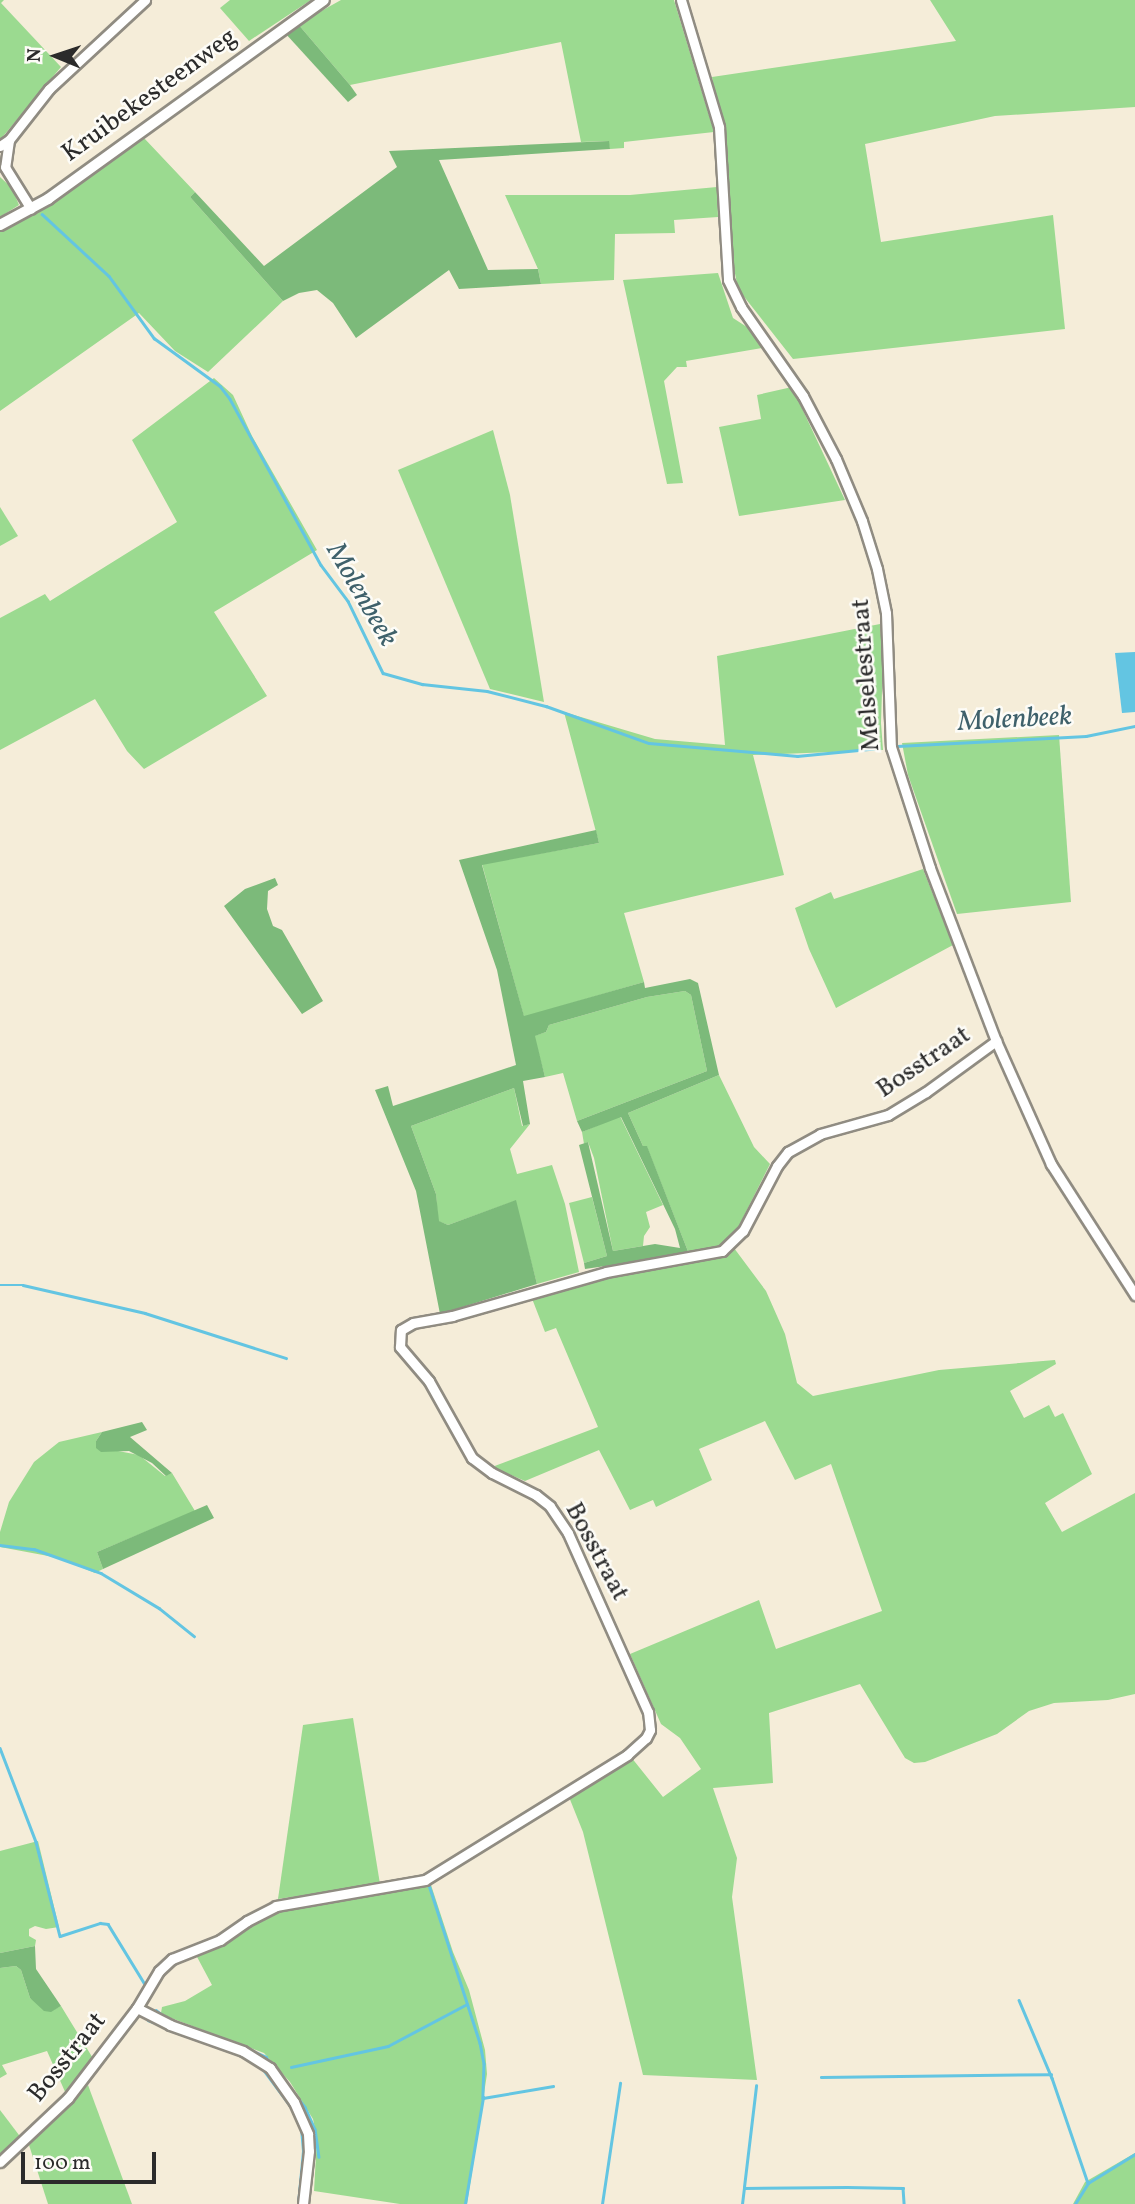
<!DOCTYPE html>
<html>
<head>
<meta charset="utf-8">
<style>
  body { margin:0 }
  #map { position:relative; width:1135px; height:2204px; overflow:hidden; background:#f5edd9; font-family:Vollkorn,serif }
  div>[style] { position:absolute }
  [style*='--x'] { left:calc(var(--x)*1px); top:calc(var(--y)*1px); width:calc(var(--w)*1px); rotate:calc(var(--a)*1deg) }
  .green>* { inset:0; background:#9bda90 }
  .forest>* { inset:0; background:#7cba7a }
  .water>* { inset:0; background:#63c5e2 }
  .stream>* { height:2.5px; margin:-1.25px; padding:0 1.25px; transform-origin:1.25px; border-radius:1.25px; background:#63c5e2 }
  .roads { filter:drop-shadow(2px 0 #908c82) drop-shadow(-2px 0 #908c82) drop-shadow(0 2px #908c82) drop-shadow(0 -2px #908c82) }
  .minor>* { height:9px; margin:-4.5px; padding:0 4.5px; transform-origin:4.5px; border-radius:4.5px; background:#fff }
  .tertiary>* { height:10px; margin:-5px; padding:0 5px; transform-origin:5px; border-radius:5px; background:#fff }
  span { translate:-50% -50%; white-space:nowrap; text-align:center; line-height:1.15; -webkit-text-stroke:5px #fdfcf7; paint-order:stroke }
  .street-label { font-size:26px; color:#2b2b2b }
  .water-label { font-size:28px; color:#3f616b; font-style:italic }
  .north { position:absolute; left:21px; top:21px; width:70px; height:70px; -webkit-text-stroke:5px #fdfcf7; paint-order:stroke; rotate:272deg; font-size:19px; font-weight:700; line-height:28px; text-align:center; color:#2b2b2b }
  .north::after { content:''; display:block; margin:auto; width:24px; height:32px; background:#2b2b2b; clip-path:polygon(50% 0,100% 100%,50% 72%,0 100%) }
  .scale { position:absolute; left:21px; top:2152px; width:135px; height:32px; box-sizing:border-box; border:4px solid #2b2b2b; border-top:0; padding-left:9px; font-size:21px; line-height:24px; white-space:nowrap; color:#2b2b2b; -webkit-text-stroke:5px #fdfcf7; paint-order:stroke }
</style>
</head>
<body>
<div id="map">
  <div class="green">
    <div style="clip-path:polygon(0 0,4px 0,1px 3px,61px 67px,0 140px)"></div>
    <div style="clip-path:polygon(230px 0,311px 0,249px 41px,220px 8px)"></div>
    <div style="clip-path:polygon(341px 0,674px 0,714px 132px,624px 142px,624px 148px,610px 149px,608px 141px,581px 142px,561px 42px,350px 85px,298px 24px)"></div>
    <div style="clip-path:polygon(930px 0,1135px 0,1135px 107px,995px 116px,865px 144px,881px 242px,1053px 215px,1065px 329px,793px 359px,738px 289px,732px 258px,729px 178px,712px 77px,956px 41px)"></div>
    <div style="clip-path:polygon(144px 138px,195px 192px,190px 197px,283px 301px,208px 372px,175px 351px,139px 313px,0 411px,0 232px,48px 207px)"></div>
    <div style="clip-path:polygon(0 177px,12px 188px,19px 205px,0 217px)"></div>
    <div style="clip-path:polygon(717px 187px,718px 217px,674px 220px,675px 233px,615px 234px,614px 280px,541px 284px,538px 269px,505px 195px,630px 195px)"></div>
    <div style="clip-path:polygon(718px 273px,733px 318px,750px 329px,762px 348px,686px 361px,687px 367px,677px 367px,664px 381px,683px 483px,667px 484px,623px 280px)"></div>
    <div style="clip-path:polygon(214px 378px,233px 395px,252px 436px,317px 550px,214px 612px,267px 696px,144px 769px,127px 751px,95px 699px,0 750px,0 618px,45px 594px,50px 601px,177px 522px,132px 440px)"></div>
    <div style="clip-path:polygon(792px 387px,845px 500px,739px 516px,719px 427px,761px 419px,757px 395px)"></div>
    <div style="clip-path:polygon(493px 430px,510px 495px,544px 702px,490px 689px,398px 470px)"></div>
    <div style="clip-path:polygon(0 507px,18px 536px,0 546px)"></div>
    <div style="clip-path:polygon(880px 624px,883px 659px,881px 723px,883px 750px,753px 755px,784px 875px,624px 913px,644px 982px,524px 1017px,482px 864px,599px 843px,564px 712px,655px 739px,725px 745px,717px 656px)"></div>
    <div style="clip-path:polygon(1059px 735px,1071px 902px,957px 914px,908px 775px,902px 743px)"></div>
    <div style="clip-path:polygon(923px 869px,953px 945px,836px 1008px,809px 949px,795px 908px,831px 892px,834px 899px)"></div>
    <div style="clip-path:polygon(685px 991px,691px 995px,707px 1071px,577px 1121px,563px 1073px,545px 1077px,534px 1036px,546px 1032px,549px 1025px,647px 997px)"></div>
    <div style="clip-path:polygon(719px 1075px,754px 1147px,770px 1164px,735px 1234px,721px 1246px,689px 1254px,647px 1147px,643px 1146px,628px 1113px)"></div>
    <div style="clip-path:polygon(514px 1088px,522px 1126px,530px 1124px,510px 1149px,517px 1174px,552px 1165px,565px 1204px,579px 1272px,537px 1284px,515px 1201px,448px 1225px,438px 1221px,436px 1194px,411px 1126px)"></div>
    <div style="clip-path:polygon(620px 1116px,663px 1205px,646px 1212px,650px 1227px,644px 1236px,643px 1246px,613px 1251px,594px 1158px,588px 1142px,584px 1144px,582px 1132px)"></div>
    <div style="clip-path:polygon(592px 1197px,607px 1256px,584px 1263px,569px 1203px)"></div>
    <div style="clip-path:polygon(734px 1248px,766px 1291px,785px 1334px,797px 1383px,813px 1396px,939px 1370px,1055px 1360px,1056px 1364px,1010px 1391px,1024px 1418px,1049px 1405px,1055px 1417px,1063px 1413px,1092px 1474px,1045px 1503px,1062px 1532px,1135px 1493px,1135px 1694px,1108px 1700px,1054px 1703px,1029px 1711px,997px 1734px,925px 1762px,914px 1763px,905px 1758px,860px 1684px,769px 1713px,773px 1783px,713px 1788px,737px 1858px,732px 1897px,757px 2080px,643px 2075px,583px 1832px,569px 1797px,631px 1757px,663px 1797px,701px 1769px,680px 1738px,661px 1724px,630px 1654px,759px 1600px,776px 1649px,882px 1611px,831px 1464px,795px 1480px,765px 1421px,699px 1449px,712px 1480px,656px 1507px,653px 1500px,630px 1510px,599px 1450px,525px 1481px,492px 1467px,598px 1427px,556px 1328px,545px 1332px,531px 1296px,584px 1278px,713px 1256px)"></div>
    <div style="clip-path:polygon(102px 1432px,96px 1441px,118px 1451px,139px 1455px,165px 1476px,172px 1473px,195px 1511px,97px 1552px,103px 1569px,95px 1573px,59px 1558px,0 1547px,0 1532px,9px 1502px,34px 1462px,59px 1442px)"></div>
    <div style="clip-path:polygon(353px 1718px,380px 1884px,278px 1899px,303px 1725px)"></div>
    <div style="clip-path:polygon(38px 1841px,59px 1927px,46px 1929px,35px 1926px,29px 1929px,29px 1936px,36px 1940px,35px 1946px,0 1953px,0 1851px)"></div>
    <div style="clip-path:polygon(431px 1885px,453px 1952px,469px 1990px,485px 2050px,487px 2074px,467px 2204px,400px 2204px,314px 2191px,317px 2138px,313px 2119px,290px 2082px,264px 2053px,171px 2018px,161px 2013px,162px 2007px,185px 2001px,212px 1985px,196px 1955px,222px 1944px,264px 1916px,290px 1906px)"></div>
    <div style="clip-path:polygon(16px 1966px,21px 1970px,30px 1998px,51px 2011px,61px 2006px,94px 2060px,66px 2094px,47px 2051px,2px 2065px,7px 2074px,0 2078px,0 1968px)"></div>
    <div style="clip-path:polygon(88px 2085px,132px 2204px,48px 2204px,29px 2145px)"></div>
    <div style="clip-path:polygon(0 2110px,22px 2139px,0 2157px)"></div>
    <div style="clip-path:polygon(1135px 2153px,1135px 2204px,1073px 2204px,1085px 2182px)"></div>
  </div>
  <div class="forest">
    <div style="clip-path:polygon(298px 24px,350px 85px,357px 95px,348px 102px,285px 33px)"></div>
    <div style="clip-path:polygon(609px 141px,610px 149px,439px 160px,488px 270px,538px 269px,541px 284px,459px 289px,449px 270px,356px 338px,333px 303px,317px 290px,299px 293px,283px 301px,190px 197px,195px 192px,264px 266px,397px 167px,389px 151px)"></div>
    <div style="clip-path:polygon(596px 830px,599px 843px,482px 865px,524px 1016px,644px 982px,645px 988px,690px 979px,698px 983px,719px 1075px,628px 1113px,643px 1146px,647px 1146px,689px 1254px,585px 1269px,584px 1263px,607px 1256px,579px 1145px,588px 1142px,613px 1251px,655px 1244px,680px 1248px,675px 1229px,621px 1117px,582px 1132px,577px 1121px,707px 1071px,691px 995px,685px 991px,647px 997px,549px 1025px,546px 1032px,535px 1036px,545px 1077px,523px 1081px,530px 1124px,523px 1126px,514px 1088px,411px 1126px,436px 1194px,439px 1221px,448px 1225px,516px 1200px,537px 1284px,440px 1314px,416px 1191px,375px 1090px,388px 1086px,393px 1106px,516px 1065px,497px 970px,459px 860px)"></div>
    <div style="clip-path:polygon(275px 878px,278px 885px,268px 891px,267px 909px,273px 926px,282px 930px,323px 1001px,302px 1014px,224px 906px,245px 889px)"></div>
    <div style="clip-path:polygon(142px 1422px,147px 1430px,130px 1437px,172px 1473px,166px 1476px,152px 1463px,129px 1451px,101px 1452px,96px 1448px,96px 1441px,102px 1432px)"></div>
    <div style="clip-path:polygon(207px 1505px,214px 1518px,103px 1569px,97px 1552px)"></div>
    <div style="clip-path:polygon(35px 1946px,36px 1969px,61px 2006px,51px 2012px,44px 2011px,30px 1998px,21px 1970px,16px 1966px,0 1968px,0 1953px)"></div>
  </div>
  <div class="water">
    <div style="clip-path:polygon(1135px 652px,1135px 712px,1122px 713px,1115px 653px)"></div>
  </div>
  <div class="stream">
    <div style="--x:42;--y:214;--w:91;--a:42.8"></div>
    <div style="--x:109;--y:276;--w:77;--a:54"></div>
    <div style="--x:154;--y:338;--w:82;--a:36"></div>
    <div style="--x:220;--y:386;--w:16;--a:52"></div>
    <div style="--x:230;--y:399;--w:189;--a:61.3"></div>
    <div style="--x:321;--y:565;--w:45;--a:53.1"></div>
    <div style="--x:348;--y:601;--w:80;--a:64.1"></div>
    <div style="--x:383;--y:673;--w:41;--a:15.8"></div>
    <div style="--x:422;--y:684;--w:65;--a:6.1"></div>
    <div style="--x:487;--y:691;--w:61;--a:14.3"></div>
    <div style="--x:546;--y:706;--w:109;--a:19.8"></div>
    <div style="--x:649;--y:743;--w:149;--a:5"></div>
    <div style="--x:797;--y:756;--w:82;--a:-5.6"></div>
    <div style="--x:897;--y:746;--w:189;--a:-3"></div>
    <div style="--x:1086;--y:736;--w:50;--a:-11.5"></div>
    <div style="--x:0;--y:1285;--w:23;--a:0"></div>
    <div style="--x:23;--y:1285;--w:125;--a:12.9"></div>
    <div style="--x:145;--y:1313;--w:148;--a:17.7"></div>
    <div style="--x:0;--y:1545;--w:34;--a:7"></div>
    <div style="--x:34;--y:1549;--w:71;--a:19.7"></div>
    <div style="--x:101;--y:1573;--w:68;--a:31.1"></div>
    <div style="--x:159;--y:1608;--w:45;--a:38.7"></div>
    <div style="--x:0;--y:1748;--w:101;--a:69"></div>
    <div style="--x:36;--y:1842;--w:97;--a:75.7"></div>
    <div style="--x:60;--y:1936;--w:42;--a:-18"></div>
    <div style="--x:100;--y:1923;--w:8;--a:7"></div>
    <div style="--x:108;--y:1924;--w:73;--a:58.5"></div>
    <div style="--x:429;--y:1885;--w:166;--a:72.1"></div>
    <div style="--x:480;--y:2043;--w:21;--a:79"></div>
    <div style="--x:484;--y:2064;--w:34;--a:92"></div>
    <div style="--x:1019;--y:2000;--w:85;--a:67.1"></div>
    <div style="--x:1052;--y:2078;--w:111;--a:71.1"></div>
    <div style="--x:156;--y:2010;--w:13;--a:39"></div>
    <div style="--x:148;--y:2020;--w:14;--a:21"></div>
    <div style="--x:175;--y:2022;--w:67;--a:20.1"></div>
    <div style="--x:244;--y:2047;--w:24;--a:24"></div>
    <div style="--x:266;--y:2057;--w:63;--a:52"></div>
    <div style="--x:305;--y:2107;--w:24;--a:66"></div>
    <div style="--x:315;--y:2129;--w:28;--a:82"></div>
    <div style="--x:291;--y:2067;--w:99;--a:-12.2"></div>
    <div style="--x:388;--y:2046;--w:89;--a:-28"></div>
    <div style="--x:263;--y:2069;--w:49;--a:53.4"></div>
    <div style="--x:821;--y:2077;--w:230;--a:-0.7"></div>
    <div style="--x:744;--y:2187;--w:102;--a:-83.2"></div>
    <div style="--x:298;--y:2204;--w:53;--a:-84.6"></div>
    <div style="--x:303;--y:2151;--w:24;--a:-95"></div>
    <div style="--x:465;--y:2204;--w:108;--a:-80.4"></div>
    <div style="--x:483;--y:2098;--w:71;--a:-9.7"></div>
    <div style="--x:602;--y:2204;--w:122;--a:-81.5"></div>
    <div style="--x:742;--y:2204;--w:16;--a:-83"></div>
    <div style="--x:744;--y:2188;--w:103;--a:-0.6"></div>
    <div style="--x:847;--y:2187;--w:56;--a:1"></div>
    <div style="--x:903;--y:2188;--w:16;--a:86"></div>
    <div style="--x:1075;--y:2204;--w:25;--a:-58"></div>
    <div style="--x:1088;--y:2183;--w:55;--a:-31.7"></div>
  </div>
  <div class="roads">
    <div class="minor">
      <div style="--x:681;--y:0;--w:133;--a:73.3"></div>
      <div style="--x:719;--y:127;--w:153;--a:86.6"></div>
      <div style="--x:728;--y:280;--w:30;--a:64"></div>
      <div style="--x:741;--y:307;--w:108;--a:55.1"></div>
      <div style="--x:803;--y:396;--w:71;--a:62.4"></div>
      <div style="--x:836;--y:459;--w:67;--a:67.2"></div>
      <div style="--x:862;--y:521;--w:50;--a:72.6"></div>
      <div style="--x:877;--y:569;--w:45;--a:78.4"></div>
      <div style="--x:886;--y:613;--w:134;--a:87.9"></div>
      <div style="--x:891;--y:747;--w:127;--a:72.1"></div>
      <div style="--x:930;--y:868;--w:185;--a:69.1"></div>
      <div style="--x:996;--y:1041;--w:135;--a:65.9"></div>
      <div style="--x:1051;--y:1164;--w:156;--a:57.3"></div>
      <div style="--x:9;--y:140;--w:27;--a:98"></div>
      <div style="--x:5;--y:167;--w:49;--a:58.2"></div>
      <div style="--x:0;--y:146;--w:11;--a:-34"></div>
      <div style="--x:9;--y:140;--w:65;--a:-51.9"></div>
      <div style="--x:49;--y:89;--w:131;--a:-42.8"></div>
      <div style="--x:137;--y:2008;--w:37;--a:27"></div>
      <div style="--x:170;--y:2025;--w:77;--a:19.6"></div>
      <div style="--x:243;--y:2051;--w:32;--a:32"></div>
      <div style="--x:270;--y:2068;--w:42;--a:54.8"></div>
      <div style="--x:294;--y:2102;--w:35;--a:66"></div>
      <div style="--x:308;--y:2134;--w:17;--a:87"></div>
      <div style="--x:309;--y:2151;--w:53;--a:96.5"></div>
      <div style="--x:0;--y:2162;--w:93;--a:-43.3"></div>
      <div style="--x:68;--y:2098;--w:113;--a:-52.5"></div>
      <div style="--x:137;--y:2008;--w:43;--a:-59.3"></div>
      <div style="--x:159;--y:1971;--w:18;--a:-43"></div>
      <div style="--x:172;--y:1959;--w:52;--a:-21.6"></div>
      <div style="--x:220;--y:1940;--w:33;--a:-35"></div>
      <div style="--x:247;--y:1921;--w:33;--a:-27"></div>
      <div style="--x:276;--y:1906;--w:151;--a:-9.9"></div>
      <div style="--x:425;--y:1880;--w:238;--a:-31.7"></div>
      <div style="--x:627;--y:1755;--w:25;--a:-42"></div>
      <div style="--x:646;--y:1738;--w:9;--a:-63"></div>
      <div style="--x:650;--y:1730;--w:18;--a:-96"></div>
      <div style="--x:648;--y:1712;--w:196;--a:-114.1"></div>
      <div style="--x:568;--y:1533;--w:32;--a:-124"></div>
      <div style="--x:550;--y:1506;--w:18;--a:-142"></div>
      <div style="--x:536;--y:1495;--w:49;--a:-153.4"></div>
      <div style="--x:492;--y:1473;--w:25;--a:-143"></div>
      <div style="--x:472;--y:1458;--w:88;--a:-119.2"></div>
      <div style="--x:429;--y:1381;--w:45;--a:-130.5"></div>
      <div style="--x:400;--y:1347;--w:17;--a:-87"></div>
      <div style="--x:401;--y:1330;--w:14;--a:-30"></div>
      <div style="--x:413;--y:1323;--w:40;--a:-10"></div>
      <div style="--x:452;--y:1316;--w:160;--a:-15.9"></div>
      <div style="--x:606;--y:1272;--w:118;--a:-10.3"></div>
      <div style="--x:722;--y:1251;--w:29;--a:-44"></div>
      <div style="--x:743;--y:1231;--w:73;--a:-62.4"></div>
      <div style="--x:777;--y:1166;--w:18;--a:-52"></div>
      <div style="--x:788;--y:1152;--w:37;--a:-29"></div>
      <div style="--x:820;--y:1134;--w:71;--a:-15.6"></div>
      <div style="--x:888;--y:1115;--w:44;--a:-31.2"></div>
      <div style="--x:926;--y:1092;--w:87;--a:-36.1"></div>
    </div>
    <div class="tertiary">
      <div style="--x:0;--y:225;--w:55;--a:-28.4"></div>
      <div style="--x:48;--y:199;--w:340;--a:-35.8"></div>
    </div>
  </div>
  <div class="street-label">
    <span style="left:150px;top:96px;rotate:-36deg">Kruibekesteenweg</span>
    <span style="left:867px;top:675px;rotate:-94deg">Melselestraat</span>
    <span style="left:924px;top:1063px;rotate:-34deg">Bosstraat</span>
    <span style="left:596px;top:1552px;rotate:62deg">Bosstraat</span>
    <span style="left:68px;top:2058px;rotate:-51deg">Bosstraat</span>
  </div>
  <div class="water-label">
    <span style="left:361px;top:595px;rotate:60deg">Molenbeek</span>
    <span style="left:1015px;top:720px;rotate:-3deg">Molenbeek</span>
  </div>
  <div class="north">N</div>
  <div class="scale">100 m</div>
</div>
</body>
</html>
